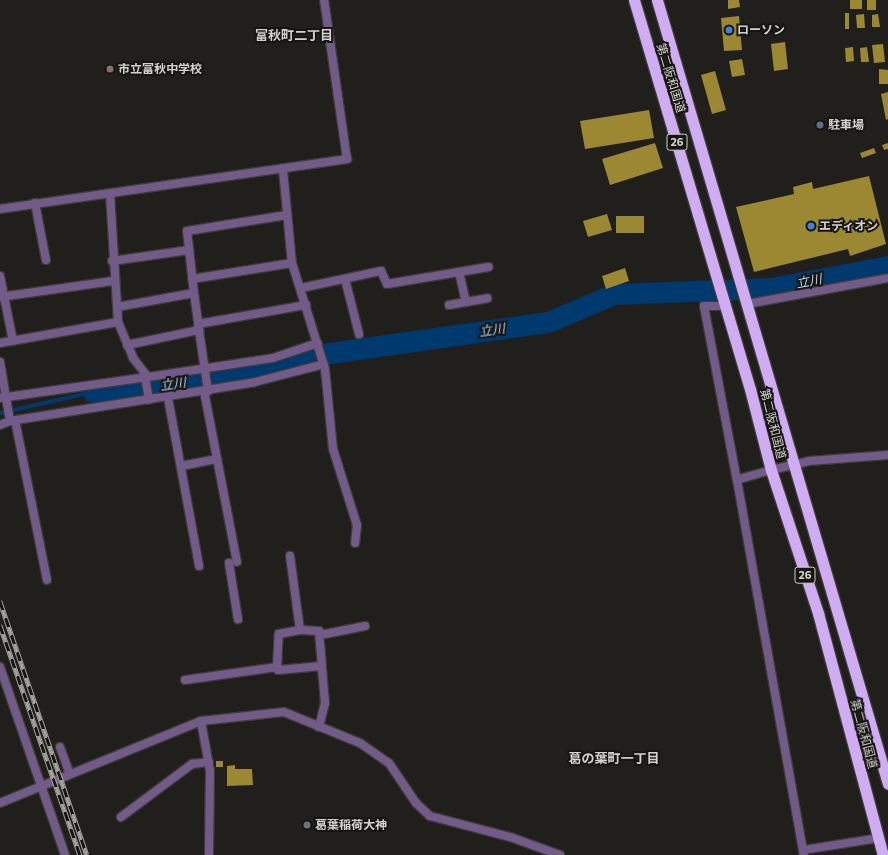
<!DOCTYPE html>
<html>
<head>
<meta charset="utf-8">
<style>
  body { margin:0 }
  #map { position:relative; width:888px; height:855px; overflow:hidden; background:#201f1b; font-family:Commissioner,"Noto Sans JP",sans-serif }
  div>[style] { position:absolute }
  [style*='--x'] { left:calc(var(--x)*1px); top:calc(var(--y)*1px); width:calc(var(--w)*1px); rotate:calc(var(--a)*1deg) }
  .stream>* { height:3.5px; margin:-1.75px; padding:0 1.75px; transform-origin:1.75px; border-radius:1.75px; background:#00396e }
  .river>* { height:21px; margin:-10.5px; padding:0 10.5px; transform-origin:10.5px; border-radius:10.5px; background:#00396e }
  .building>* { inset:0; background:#9c8732 }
  .roads { filter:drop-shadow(1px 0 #3d3c38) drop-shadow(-1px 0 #3d3c38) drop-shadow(0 1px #3d3c38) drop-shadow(0 -1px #3d3c38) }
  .minor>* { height:8px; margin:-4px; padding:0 4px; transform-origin:4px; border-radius:4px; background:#725b88 }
  .tertiary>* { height:8px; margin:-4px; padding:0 4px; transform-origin:4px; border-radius:4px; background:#725b88 }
  .trunk>* { height:11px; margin:-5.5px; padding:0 5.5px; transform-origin:5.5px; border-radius:5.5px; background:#d0acf2 }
  .rail>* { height:4.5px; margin-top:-2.25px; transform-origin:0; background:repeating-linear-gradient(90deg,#161512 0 9px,#a3a29e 0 18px); box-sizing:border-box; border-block:1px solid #a3a29e }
  .dots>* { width:11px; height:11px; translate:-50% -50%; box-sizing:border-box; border:2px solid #161512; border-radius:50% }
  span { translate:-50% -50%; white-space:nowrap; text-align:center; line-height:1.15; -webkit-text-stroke:4px #161512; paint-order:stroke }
  .shield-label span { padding:1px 3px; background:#161512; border:1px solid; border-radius:3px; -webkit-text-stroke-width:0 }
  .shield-label { font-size:11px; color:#d3d2cf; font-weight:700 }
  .poi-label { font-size:12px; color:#d3d2cf; font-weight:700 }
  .left { translate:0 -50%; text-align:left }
  .street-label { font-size:12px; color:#d3d2cf }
  .neighbourhood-label { font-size:13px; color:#d3d2cf; font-weight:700 }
  .water-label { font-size:13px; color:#bbd8f8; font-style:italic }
</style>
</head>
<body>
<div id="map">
  <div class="stream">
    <div style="--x:0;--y:413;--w:95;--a:-12.7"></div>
  </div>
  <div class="river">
    <div style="--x:93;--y:392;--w:72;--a:-4.8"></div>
    <div style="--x:165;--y:386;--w:129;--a:-9.4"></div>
    <div style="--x:292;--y:365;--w:33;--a:-20"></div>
    <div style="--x:323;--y:354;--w:227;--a:-8.1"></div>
    <div style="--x:548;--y:322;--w:72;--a:-23"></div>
    <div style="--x:614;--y:294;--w:157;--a:-2.2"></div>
    <div style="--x:771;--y:288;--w:119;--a:-10.6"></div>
  </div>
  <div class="building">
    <div style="clip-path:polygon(728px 0,739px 0,740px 7px,728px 9px)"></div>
    <div style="clip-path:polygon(850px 0,862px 0,862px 9px,850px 9px)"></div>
    <div style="clip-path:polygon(867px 0,876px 0,876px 10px,867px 10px)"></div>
    <div style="clip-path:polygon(845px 13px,849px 13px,849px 29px,845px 29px)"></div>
    <div style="clip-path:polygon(864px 14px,865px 28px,857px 28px,856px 15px)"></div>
    <div style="clip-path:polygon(878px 14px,880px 27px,872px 27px,872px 15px)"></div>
    <div style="clip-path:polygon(739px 16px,742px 50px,724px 51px,721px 18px)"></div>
    <div style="clip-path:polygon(785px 42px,788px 69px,774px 71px,771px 44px)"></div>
    <div style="clip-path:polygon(883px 44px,885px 62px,874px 63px,872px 45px)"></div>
    <div style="clip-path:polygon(853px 47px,854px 61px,846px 62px,845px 48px)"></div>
    <div style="clip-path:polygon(867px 47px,869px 62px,861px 62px,860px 48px)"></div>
    <div style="clip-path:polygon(742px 59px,745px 75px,732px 77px,729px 61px)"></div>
    <div style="clip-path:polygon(879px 69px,888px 70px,888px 84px,879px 84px)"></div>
    <div style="clip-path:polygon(715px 71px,726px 110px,712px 114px,701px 75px)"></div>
    <div style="clip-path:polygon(888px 92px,888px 119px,886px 120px,881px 94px)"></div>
    <div style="clip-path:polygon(649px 110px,654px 138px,585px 149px,580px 121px)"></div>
    <div style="clip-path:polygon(655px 143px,663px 168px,610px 185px,602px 159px)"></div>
    <div style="clip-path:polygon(888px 143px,888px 149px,884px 150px,882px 145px)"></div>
    <div style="clip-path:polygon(874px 148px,876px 153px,862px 158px,860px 153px)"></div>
    <div style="clip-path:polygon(869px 176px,886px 244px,850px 256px,848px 249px,754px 272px,736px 207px,794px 194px,793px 187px,812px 182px,813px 189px)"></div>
    <div style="clip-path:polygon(607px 214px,612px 230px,588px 237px,583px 221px)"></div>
    <div style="clip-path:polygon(616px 216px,644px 216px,644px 233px,616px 233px)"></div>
    <div style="clip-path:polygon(625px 268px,629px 281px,606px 289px,602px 276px)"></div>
    <div style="clip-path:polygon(216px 761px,223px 761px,223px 767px,216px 767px)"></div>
    <div style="clip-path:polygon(235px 765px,235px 769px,252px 769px,253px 785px,227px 786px,227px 766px)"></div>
  </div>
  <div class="roads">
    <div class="minor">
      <div style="--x:283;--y:170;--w:93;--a:84.5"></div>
      <div style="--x:292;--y:263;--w:111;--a:72.7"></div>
      <div style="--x:325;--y:369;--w:80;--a:84.3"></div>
      <div style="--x:333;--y:449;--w:80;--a:72.5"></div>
      <div style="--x:357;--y:525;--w:18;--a:96"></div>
      <div style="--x:110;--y:194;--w:128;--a:86.4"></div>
      <div style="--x:118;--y:322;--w:39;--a:67"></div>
      <div style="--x:133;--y:358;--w:24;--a:52"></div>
      <div style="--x:148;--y:377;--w:126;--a:-8.6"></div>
      <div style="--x:273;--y:358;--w:47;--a:-18.4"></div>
      <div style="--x:35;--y:203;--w:58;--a:79.1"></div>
      <div style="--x:0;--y:209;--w:351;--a:-8.2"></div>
      <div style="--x:347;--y:159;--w:161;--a:-98.2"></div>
      <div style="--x:112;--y:261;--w:78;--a:-8.1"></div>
      <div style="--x:459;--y:272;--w:31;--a:77"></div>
      <div style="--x:0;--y:276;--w:66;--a:78.7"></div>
      <div style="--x:192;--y:279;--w:101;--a:-9.1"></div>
      <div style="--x:345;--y:279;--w:57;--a:75.7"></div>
      <div style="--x:301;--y:288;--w:82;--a:-12"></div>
      <div style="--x:381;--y:271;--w:14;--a:65"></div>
      <div style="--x:387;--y:284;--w:103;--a:-9.5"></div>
      <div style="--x:194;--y:293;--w:62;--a:-96.4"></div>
      <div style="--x:187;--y:231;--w:101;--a:-9.1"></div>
      <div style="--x:0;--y:297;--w:114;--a:-8.1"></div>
      <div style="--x:747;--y:304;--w:143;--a:-10.4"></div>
      <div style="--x:449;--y:305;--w:39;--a:-10"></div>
      <div style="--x:726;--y:306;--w:22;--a:180"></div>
      <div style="--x:704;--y:306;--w:177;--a:79.3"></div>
      <div style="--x:117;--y:307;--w:78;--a:-10.3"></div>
      <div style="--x:194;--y:293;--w:37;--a:82"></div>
      <div style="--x:198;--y:324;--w:110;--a:-10"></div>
      <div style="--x:0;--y:343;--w:120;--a:-10.1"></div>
      <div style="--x:127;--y:345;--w:74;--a:-11.8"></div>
      <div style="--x:199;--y:330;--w:62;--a:81.6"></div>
      <div style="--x:0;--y:362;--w:60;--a:80.4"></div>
      <div style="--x:10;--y:421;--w:248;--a:-9"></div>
      <div style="--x:255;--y:382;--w:71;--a:-14.6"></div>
      <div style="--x:145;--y:377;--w:23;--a:80"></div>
      <div style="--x:204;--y:391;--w:174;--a:79.1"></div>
      <div style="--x:0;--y:398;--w:149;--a:-8.1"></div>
      <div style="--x:168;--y:398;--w:171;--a:79.5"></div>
      <div style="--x:15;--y:420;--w:163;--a:78.7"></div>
      <div style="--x:0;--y:425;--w:11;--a:-22"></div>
      <div style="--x:181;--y:466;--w:37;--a:-11"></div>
      <div style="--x:771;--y:470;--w:35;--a:164"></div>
      <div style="--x:737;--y:480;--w:381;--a:79.9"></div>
      <div style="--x:229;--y:563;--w:57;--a:80.9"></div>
      <div style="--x:320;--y:635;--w:46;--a:-11.3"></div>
      <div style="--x:277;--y:667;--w:3;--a:72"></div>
      <div style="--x:278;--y:670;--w:44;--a:-5.2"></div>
      <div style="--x:322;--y:666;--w:35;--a:-95"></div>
      <div style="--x:319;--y:631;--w:19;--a:-177"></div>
      <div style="--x:185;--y:680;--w:93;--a:-8"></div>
      <div style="--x:277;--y:667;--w:33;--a:-87"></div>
      <div style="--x:279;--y:634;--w:21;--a:-11"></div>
      <div style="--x:300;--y:630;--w:75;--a:-97.7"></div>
      <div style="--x:201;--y:721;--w:51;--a:79.8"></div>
      <div style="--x:210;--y:771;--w:84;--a:90.7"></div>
      <div style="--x:319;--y:727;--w:25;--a:-76"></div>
      <div style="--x:325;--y:703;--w:37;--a:-95"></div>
      <div style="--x:60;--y:747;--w:29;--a:70"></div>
      <div style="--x:0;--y:803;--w:217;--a:-22.2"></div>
      <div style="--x:201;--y:721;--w:83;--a:-6.2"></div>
      <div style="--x:284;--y:712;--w:82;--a:22.2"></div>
      <div style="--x:360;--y:743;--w:35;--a:35"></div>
      <div style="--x:389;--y:763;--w:48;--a:56"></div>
      <div style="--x:416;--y:803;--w:19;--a:43"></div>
      <div style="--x:430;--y:816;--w:86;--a:14.8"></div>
      <div style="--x:513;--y:838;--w:50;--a:19.9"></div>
      <div style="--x:121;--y:817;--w:89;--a:-36.7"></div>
      <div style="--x:192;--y:764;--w:17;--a:-7"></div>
      <div style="--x:803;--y:850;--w:77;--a:-9"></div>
    </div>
    <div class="tertiary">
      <div style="--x:771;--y:470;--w:39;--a:-13"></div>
      <div style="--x:809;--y:461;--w:79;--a:-4.3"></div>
      <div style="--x:0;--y:667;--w:199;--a:70.9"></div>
    </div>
    <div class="trunk">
      <div style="--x:634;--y:0;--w:406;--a:73.4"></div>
      <div style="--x:750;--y:389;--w:84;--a:75.5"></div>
      <div style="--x:771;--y:470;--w:151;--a:71.8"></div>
      <div style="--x:818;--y:613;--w:251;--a:75"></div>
      <div style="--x:657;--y:0;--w:817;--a:73.58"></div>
    </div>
  </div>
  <div class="rail">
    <div style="--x:0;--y:601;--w:268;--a:71.1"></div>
    <div style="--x:0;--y:625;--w:244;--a:70.8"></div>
  </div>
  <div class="dots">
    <div style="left:729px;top:30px;background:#3f7fe0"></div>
    <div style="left:110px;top:69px;background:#8d6e63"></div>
    <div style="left:820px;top:125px;background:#5c6f8a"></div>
    <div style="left:811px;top:226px;background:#3f7fe0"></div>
    <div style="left:307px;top:825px;background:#6b7280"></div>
  </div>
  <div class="shield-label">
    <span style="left:677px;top:142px">26</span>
    <span style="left:805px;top:575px">26</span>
  </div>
  <div class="poi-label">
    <span class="left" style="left:737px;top:30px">ローソン</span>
    <span class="left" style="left:118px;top:69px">市立富秋中学校</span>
    <span class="left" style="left:828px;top:125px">駐車場</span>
    <span class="left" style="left:819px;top:226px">エディオン</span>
    <span class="left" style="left:315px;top:825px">葛葉稲荷大神</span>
  </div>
  <div class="street-label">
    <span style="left:671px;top:78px;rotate:73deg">第二阪和国道</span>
    <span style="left:773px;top:424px;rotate:76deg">第二阪和国道</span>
    <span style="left:864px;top:734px;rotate:75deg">第二阪和国道</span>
  </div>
  <div class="neighbourhood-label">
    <span style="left:294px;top:35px">富秋町二丁目</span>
    <span style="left:614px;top:758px">葛の葉町一丁目</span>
  </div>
  <div class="water-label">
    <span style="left:809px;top:281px;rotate:-11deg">立川</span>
    <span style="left:492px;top:330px;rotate:-8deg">立川</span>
    <span style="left:173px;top:384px;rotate:-8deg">立川</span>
  </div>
</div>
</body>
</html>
